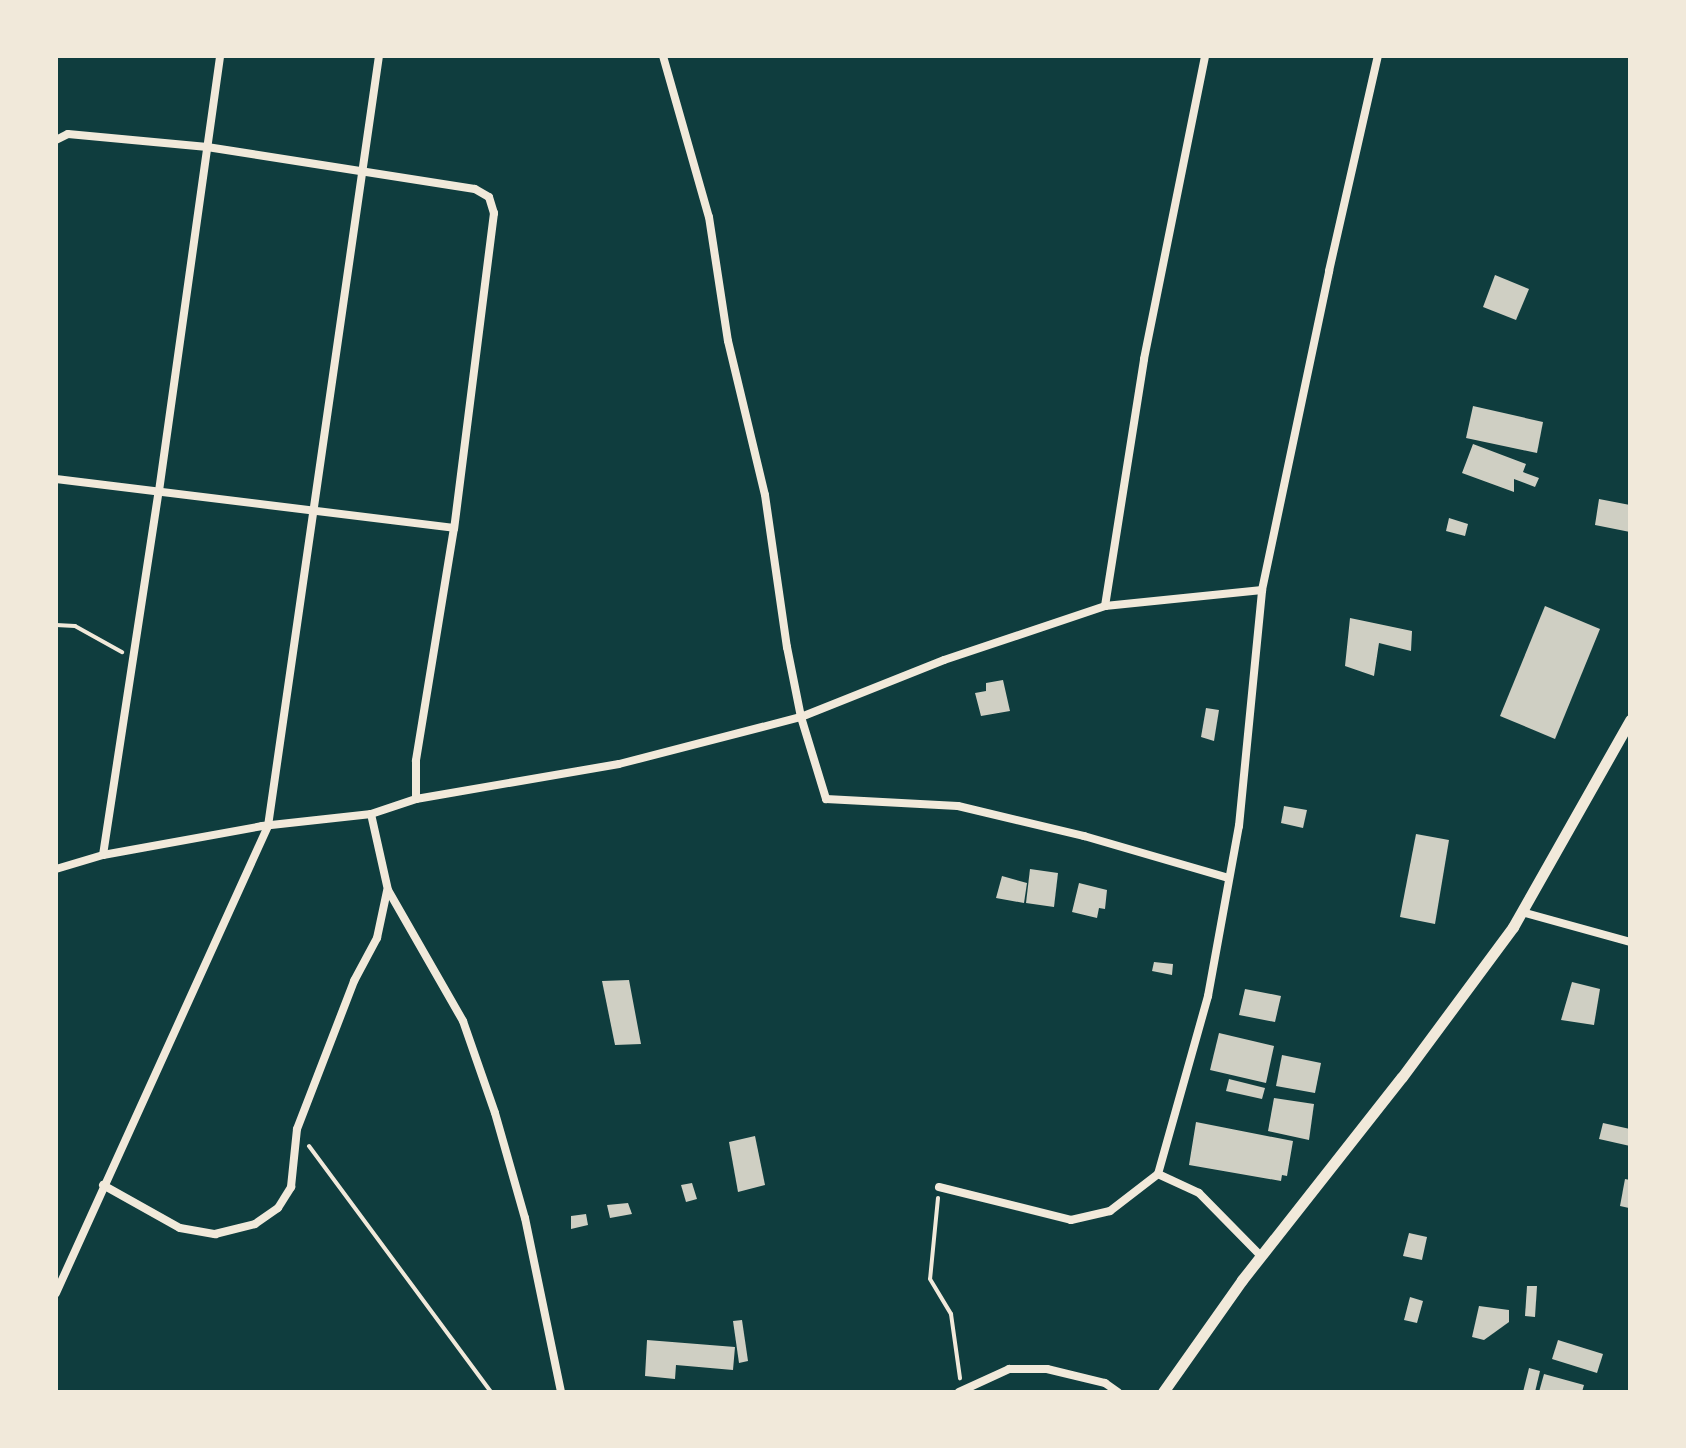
<!DOCTYPE html>
<html>
<head>
<meta charset="utf-8">
<style>
  body { margin:0 }
  #map { position:relative; width:1686px; height:1448px; overflow:hidden; background:#0f3d3e; font-family:Rubik,sans-serif }
  div>[style] { position:absolute }
  [style*='--x'] { left:calc(var(--x)*1px); top:calc(var(--y)*1px); width:calc(var(--w)*1px); rotate:calc(var(--a)*1deg) }
  .building>* { inset:0; background:#cfcfc3 }
  .path>* { height:4px; margin:-2px; padding:0 2px; transform-origin:2px; border-radius:2px; background:#f1e9da }
  .minor>* { height:8px; margin:-4px; padding:0 4px; transform-origin:4px; border-radius:4px; background:#f1e9da }
  .tertiary>* { height:11px; margin:-5.5px; padding:0 5.5px; transform-origin:5.5px; border-radius:5.5px; background:#f1e9da }
  span { translate:-50% -50%; white-space:nowrap; text-align:center; line-height:1.15; -webkit-text-stroke:7px #f1e9da; paint-order:stroke }
  .frame { position:absolute; inset:0; border:58px solid #f1e9da; pointer-events:none }
</style>
</head>
<body>
<div id="map">
  <div class="building">
    <div style="clip-path:polygon(1495px 275px,1529px 289px,1516px 320px,1483px 307px)"></div>
    <div style="clip-path:polygon(1473px 406px,1543px 422px,1537px 453px,1466px 438px)"></div>
    <div style="clip-path:polygon(1473px 444px,1526px 464px,1523px 472px,1539px 478px,1535px 487px,1514px 479px,1514px 492px,1462px 473px)"></div>
    <div style="clip-path:polygon(1599px 499px,1630px 505px,1630px 532px,1595px 525px)"></div>
    <div style="clip-path:polygon(1449px 518px,1468px 524px,1465px 536px,1446px 531px)"></div>
    <div style="clip-path:polygon(1545px 606px,1600px 629px,1555px 739px,1500px 716px)"></div>
    <div style="clip-path:polygon(1350px 618px,1412px 631px,1411px 651px,1379px 643px,1374px 676px,1345px 666px)"></div>
    <div style="clip-path:polygon(1003px 680px,1010px 711px,981px 716px,975px 693px,986px 691px,986px 683px)"></div>
    <div style="clip-path:polygon(1206px 708px,1219px 710px,1214px 741px,1201px 737px)"></div>
    <div style="clip-path:polygon(1284px 806px,1307px 810px,1303px 828px,1281px 823px)"></div>
    <div style="clip-path:polygon(1416px 834px,1449px 840px,1435px 924px,1400px 917px)"></div>
    <div style="clip-path:polygon(1030px 869px,1058px 873px,1054px 907px,1026px 903px)"></div>
    <div style="clip-path:polygon(1002px 876px,1027px 883px,1024px 903px,996px 898px)"></div>
    <div style="clip-path:polygon(1079px 883px,1107px 890px,1105px 909px,1099px 908px,1097px 918px,1072px 912px)"></div>
    <div style="clip-path:polygon(1154px 962px,1173px 964px,1172px 975px,1152px 971px)"></div>
    <div style="clip-path:polygon(629px 980px,641px 1044px,615px 1045px,602px 981px)"></div>
    <div style="clip-path:polygon(1572px 982px,1600px 989px,1594px 1025px,1561px 1020px)"></div>
    <div style="clip-path:polygon(1245px 989px,1281px 996px,1275px 1022px,1239px 1015px)"></div>
    <div style="clip-path:polygon(1219px 1033px,1274px 1046px,1266px 1083px,1210px 1070px)"></div>
    <div style="clip-path:polygon(1282px 1055px,1321px 1063px,1315px 1093px,1276px 1086px)"></div>
    <div style="clip-path:polygon(1229px 1079px,1265px 1088px,1262px 1099px,1226px 1091px)"></div>
    <div style="clip-path:polygon(1274px 1098px,1314px 1104px,1309px 1140px,1268px 1131px)"></div>
    <div style="clip-path:polygon(1196px 1122px,1293px 1141px,1287px 1176px,1282px 1175px,1281px 1181px,1189px 1165px)"></div>
    <div style="clip-path:polygon(1603px 1123px,1630px 1129px,1630px 1146px,1599px 1139px)"></div>
    <div style="clip-path:polygon(755px 1136px,765px 1185px,738px 1192px,729px 1142px)"></div>
    <div style="clip-path:polygon(1625px 1179px,1630px 1180px,1629px 1208px,1620px 1206px)"></div>
    <div style="clip-path:polygon(692px 1183px,697px 1199px,686px 1202px,681px 1185px)"></div>
    <div style="clip-path:polygon(628px 1203px,632px 1214px,610px 1218px,607px 1205px)"></div>
    <div style="clip-path:polygon(586px 1214px,588px 1225px,571px 1229px,571px 1216px)"></div>
    <div style="clip-path:polygon(1409px 1233px,1427px 1237px,1422px 1260px,1403px 1256px)"></div>
    <div style="clip-path:polygon(1527px 1286px,1537px 1286px,1535px 1317px,1525px 1316px)"></div>
    <div style="clip-path:polygon(1410px 1297px,1423px 1301px,1417px 1323px,1404px 1320px)"></div>
    <div style="clip-path:polygon(1479px 1306px,1509px 1310px,1509px 1322px,1484px 1340px,1472px 1337px)"></div>
    <div style="clip-path:polygon(742px 1320px,748px 1361px,739px 1363px,733px 1321px)"></div>
    <div style="clip-path:polygon(647px 1340px,735px 1347px,733px 1370px,676px 1365px,675px 1379px,645px 1376px)"></div>
    <div style="clip-path:polygon(1558px 1340px,1603px 1354px,1597px 1373px,1552px 1359px)"></div>
    <div style="clip-path:polygon(1529px 1368px,1540px 1371px,1535px 1392px,1523px 1392px)"></div>
    <div style="clip-path:polygon(1544px 1374px,1584px 1385px,1582px 1392px,1539px 1392px)"></div>
  </div>
  <div class="path">
    <div style="--x:56;--y:625;--w:19;--a:3"></div>
    <div style="--x:75;--y:626;--w:54;--a:29"></div>
    <div style="--x:309;--y:1146;--w:306;--a:53.5"></div>
    <div style="--x:938;--y:1198;--w:81;--a:95.6"></div>
    <div style="--x:930;--y:1279;--w:41;--a:59"></div>
    <div style="--x:951;--y:1314;--w:65;--a:82"></div>
  </div>
  <div class="minor">
    <div style="--x:663;--y:56;--w:167;--a:74.1"></div>
    <div style="--x:709;--y:217;--w:125;--a:81.3"></div>
    <div style="--x:728;--y:341;--w:158;--a:76.5"></div>
    <div style="--x:765;--y:495;--w:154;--a:81.8"></div>
    <div style="--x:787;--y:647;--w:71;--a:78.7"></div>
    <div style="--x:801;--y:717;--w:86;--a:73"></div>
    <div style="--x:826;--y:799;--w:132;--a:3"></div>
    <div style="--x:958;--y:806;--w:130;--a:13.4"></div>
    <div style="--x:1084;--y:836;--w:151;--a:16.2"></div>
    <div style="--x:56;--y:140;--w:13;--a:-27"></div>
    <div style="--x:68;--y:134;--w:140;--a:5.3"></div>
    <div style="--x:207;--y:147;--w:271;--a:8.9"></div>
    <div style="--x:475;--y:189;--w:16;--a:30"></div>
    <div style="--x:489;--y:197;--w:17;--a:73"></div>
    <div style="--x:494;--y:213;--w:318;--a:97.2"></div>
    <div style="--x:454;--y:528;--w:236;--a:99.3"></div>
    <div style="--x:416;--y:761;--w:38;--a:90"></div>
    <div style="--x:56;--y:479;--w:401;--a:7"></div>
    <div style="--x:1105;--y:606;--w:250;--a:-81"></div>
    <div style="--x:1144;--y:359;--w:309;--a:-78.6"></div>
    <div style="--x:371;--y:814;--w:78;--a:77.4"></div>
    <div style="--x:388;--y:890;--w:151;--a:60.2"></div>
    <div style="--x:463;--y:1021;--w:97;--a:70.8"></div>
    <div style="--x:495;--y:1113;--w:109;--a:74.1"></div>
    <div style="--x:525;--y:1218;--w:178;--a:78.3"></div>
    <div style="--x:103;--y:855;--w:368;--a:-81.3"></div>
    <div style="--x:159;--y:491;--w:439;--a:-82"></div>
    <div style="--x:56;--y:869;--w:49;--a:-16.6"></div>
    <div style="--x:103;--y:855;--w:162;--a:-10.3"></div>
    <div style="--x:262;--y:826;--w:110;--a:-6.3"></div>
    <div style="--x:371;--y:814;--w:47;--a:-18.4"></div>
    <div style="--x:416;--y:799;--w:206;--a:-9.8"></div>
    <div style="--x:619;--y:764;--w:188;--a:-14.5"></div>
    <div style="--x:801;--y:717;--w:154;--a:-21.7"></div>
    <div style="--x:944;--y:660;--w:170;--a:-18.5"></div>
    <div style="--x:1105;--y:606;--w:158;--a:-5.8"></div>
    <div style="--x:1522;--y:912;--w:112;--a:15.5"></div>
    <div style="--x:1158;--y:1174;--w:45;--a:24.9"></div>
    <div style="--x:1199;--y:1193;--w:88;--a:45.5"></div>
    <div style="--x:103;--y:1185;--w:88;--a:29.2"></div>
    <div style="--x:180;--y:1228;--w:36;--a:10"></div>
    <div style="--x:215;--y:1234;--w:41;--a:-14"></div>
    <div style="--x:255;--y:1224;--w:28;--a:-35"></div>
    <div style="--x:278;--y:1208;--w:25;--a:-58"></div>
    <div style="--x:291;--y:1187;--w:58;--a:-84.1"></div>
    <div style="--x:297;--y:1129;--w:159;--a:-68.9"></div>
    <div style="--x:354;--y:981;--w:49;--a:-61.9"></div>
    <div style="--x:377;--y:938;--w:48;--a:-78"></div>
    <div style="--x:939;--y:1187;--w:136;--a:14"></div>
    <div style="--x:1071;--y:1220;--w:40;--a:-13"></div>
    <div style="--x:1110;--y:1211;--w:61;--a:-37.6"></div>
    <div style="--x:1158;--y:1174;--w:185;--a:-74.3"></div>
    <div style="--x:1208;--y:996;--w:173;--a:-79.7"></div>
    <div style="--x:1239;--y:826;--w:237;--a:-84.4"></div>
    <div style="--x:1262;--y:590;--w:326;--a:-78.1"></div>
    <div style="--x:1329;--y:271;--w:221;--a:-77.2"></div>
    <div style="--x:56;--y:1293;--w:513;--a:-65.58"></div>
    <div style="--x:268;--y:826;--w:778;--a:-81.8"></div>
    <div style="--x:959;--y:1392;--w:55;--a:-24.7"></div>
    <div style="--x:1009;--y:1369;--w:38;--a:0"></div>
    <div style="--x:1047;--y:1369;--w:60;--a:13.6"></div>
    <div style="--x:1105;--y:1383;--w:16;--a:35"></div>
  </div>
  <div class="tertiary">
    <div style="--x:1163;--y:1392;--w:137;--a:-54.8"></div>
    <div style="--x:1242;--y:1280;--w:258;--a:-51.8"></div>
    <div style="--x:1402;--y:1077;--w:187;--a:-53.5"></div>
    <div style="--x:1513;--y:927;--w:238;--a:-60.5"></div>
  </div>
  <div class="frame"></div>
</div>
</body>
</html>
